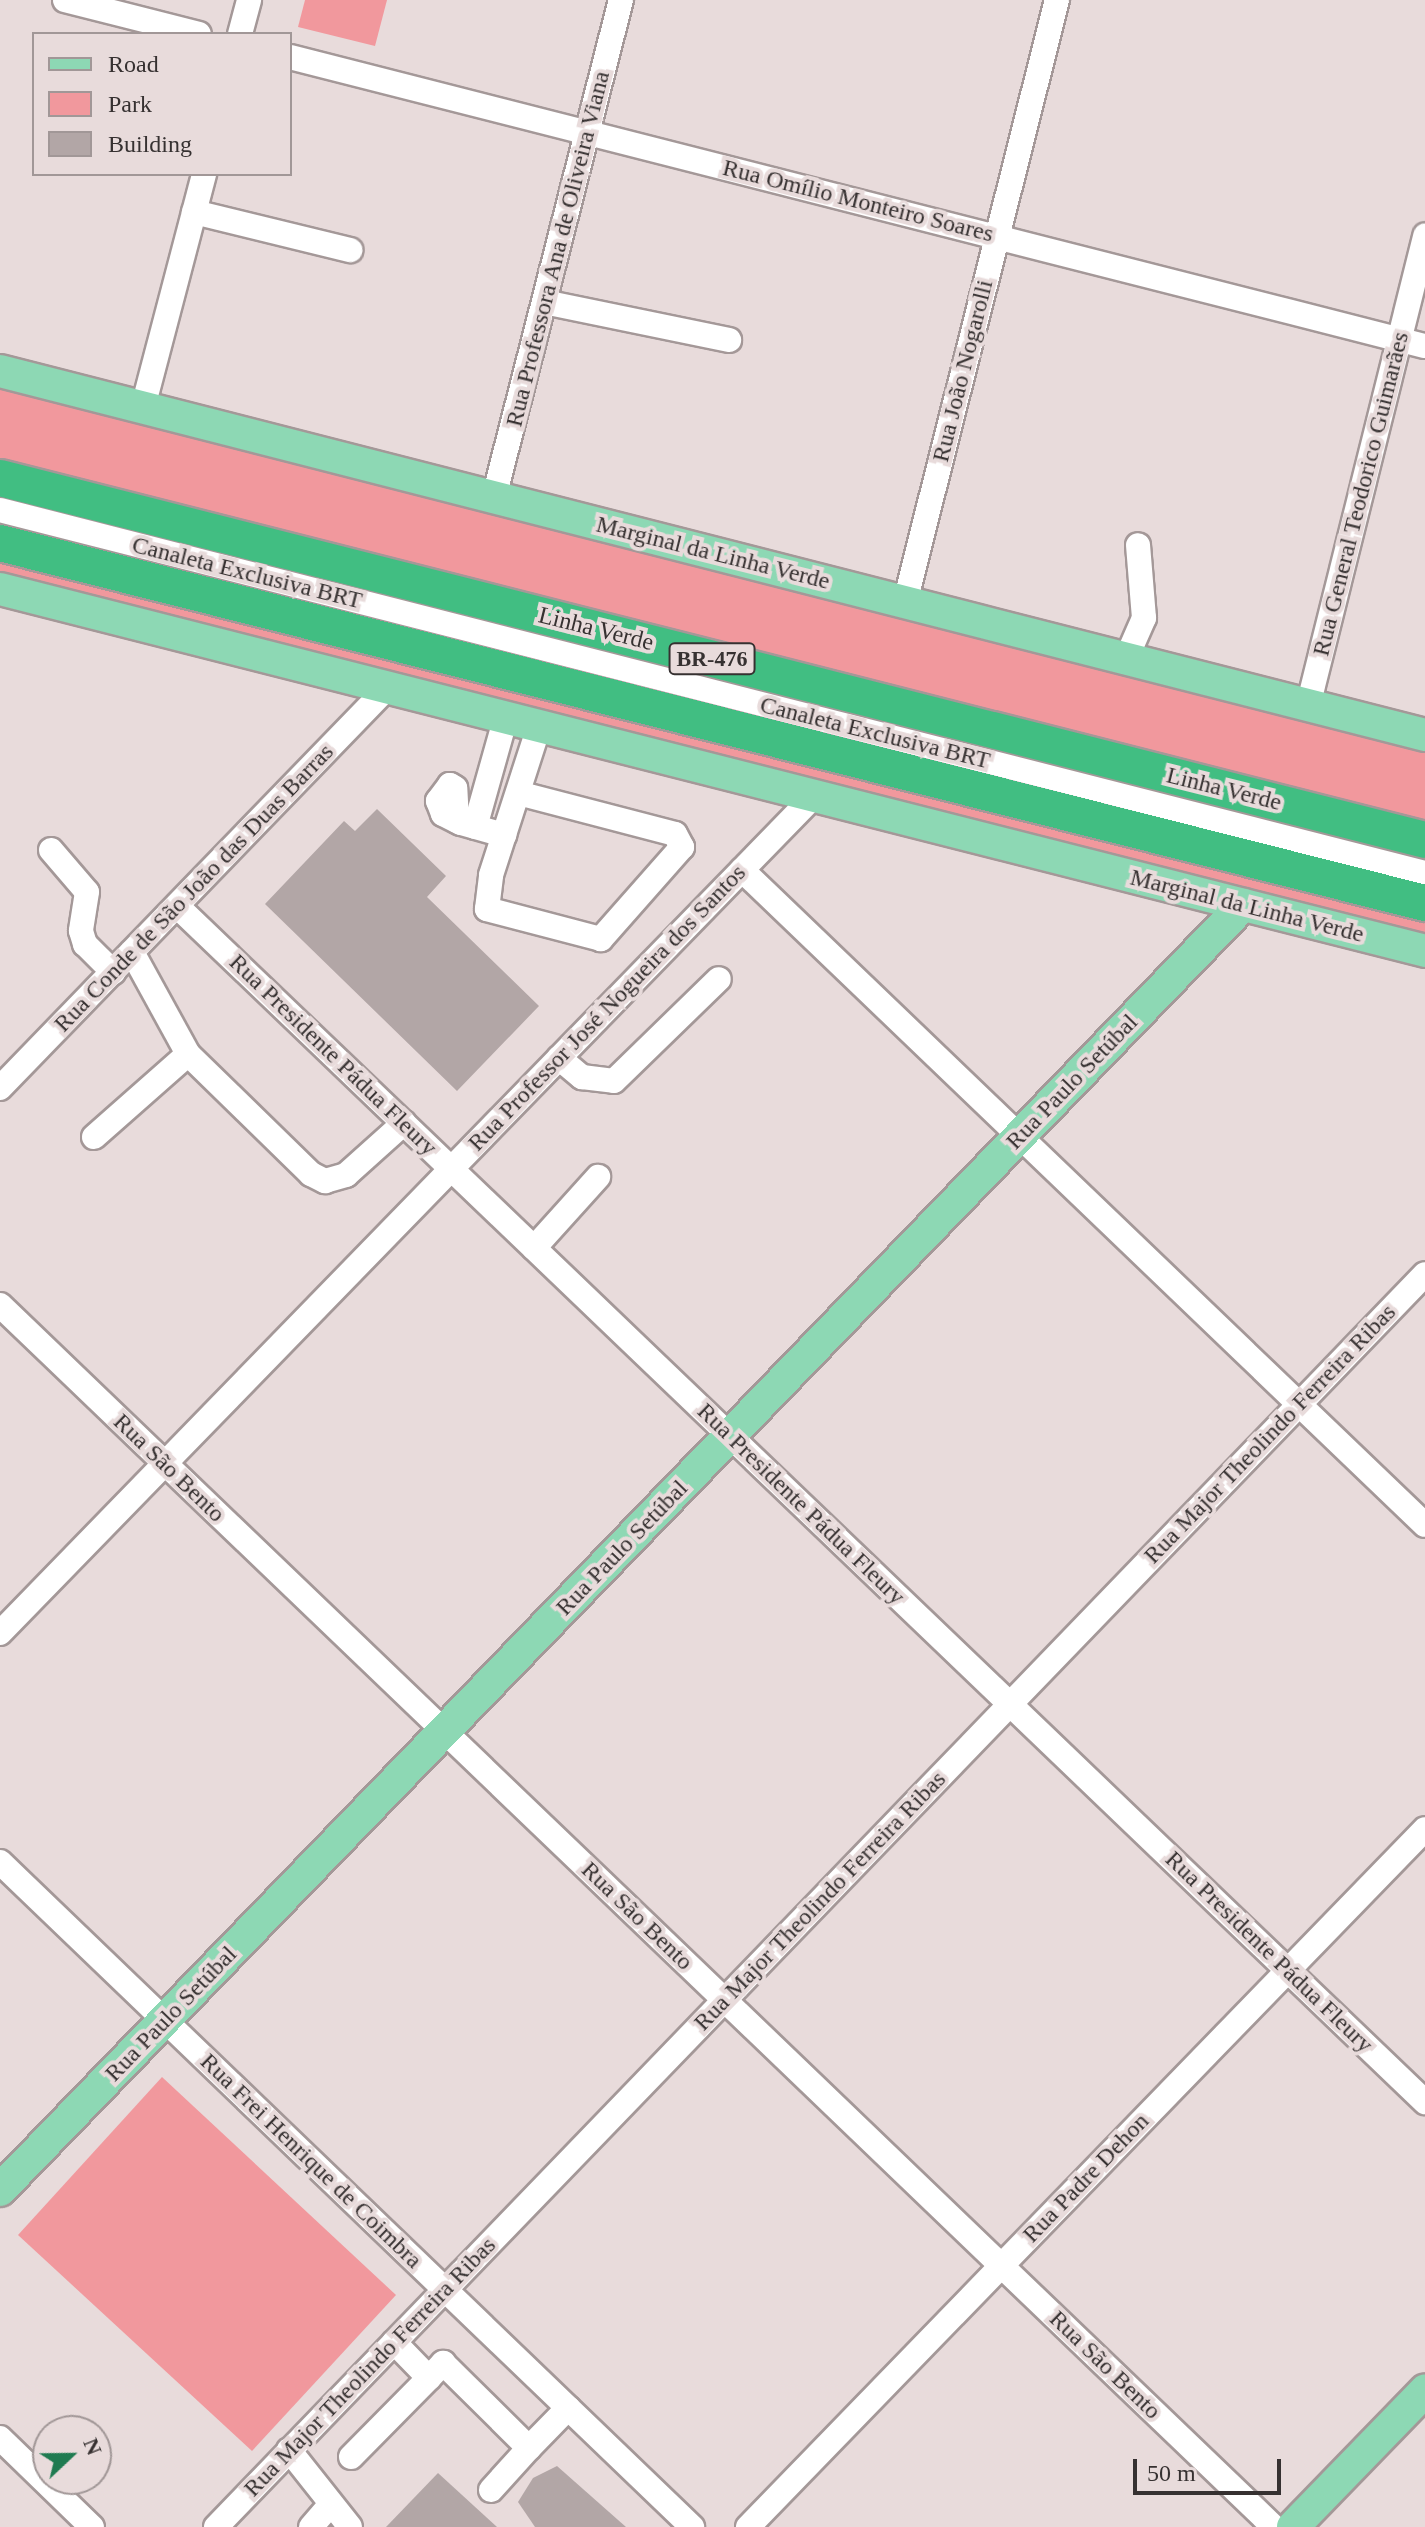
<!DOCTYPE html>
<html>
<head>
<meta charset="utf-8">
<style>
  body { margin:0 }
  #map { position:relative; width:1425px; height:2527px; overflow:hidden; background:#e8dbdb; font-family:"Times New Roman",serif }
  div>[style] { position:absolute }
  [style*='--x'] { left:calc(var(--x)*1px); top:calc(var(--y)*1px); width:calc(var(--w)*1px); rotate:calc(var(--a)*1deg) }
  .green>* { inset:0; background:#f1989d }
  .building>* { inset:0; background:#b2a6a6 }
  .roads { filter:drop-shadow(2px 0 #a49898) drop-shadow(-2px 0 #a49898) drop-shadow(0 2px #a49898) drop-shadow(0 -2px #a49898) }
  .minor>* { height:24px; margin:-12px; padding:0 12px; transform-origin:12px; border-radius:12px; background:#fff }
  .major>* { height:32px; margin:-16px; padding:0 16px; transform-origin:16px; border-radius:16px; background:#8dd8b4 }
  .highway>* { height:36px; margin:-18px; padding:0 18px; transform-origin:18px; border-radius:18px; background:#41be82 }
  span { translate:-50% -50%; white-space:nowrap; text-align:center; line-height:1.15; -webkit-text-stroke:8px #e8dbdb; paint-order:stroke }
  .shield-label span { padding:2px 6px; background:#e8dbdb; border:2px solid; border-radius:6px; -webkit-text-stroke-width:0 }
  .shield-label { font-size:22px; color:#363131; font-weight:700 }
  .street-label { font-size:24px; color:#363131 }
  .legend { position:absolute; left:32px; top:32px; width:260px; height:144px; box-sizing:border-box; background:#e8dbdb; border:2px solid #a19797; margin:0; padding:10px 14px; list-style:none; font-size:24px; color:#363131 }
  .legend li { display:flex; align-items:center; gap:16px; height:40px }
  .legend b { width:40px; border:2px solid #a19797 }
  .north { position:absolute; left:32px; top:2415px; width:80px; height:80px; box-sizing:border-box; background:#e8dbdb; border:2px solid #a19797; border-radius:50%; rotate:68deg; font-size:22px; font-weight:700; line-height:32px; text-align:center; color:#363131 }
  .north::after { content:''; display:block; margin:auto; width:28px; height:36px; background:#1f7b51; clip-path:polygon(50% 0,100% 100%,50% 72%,0 100%) }
  .scale { position:absolute; left:1133px; top:2459px; width:148px; height:36px; box-sizing:border-box; border:4px solid #363131; border-top:0; padding-left:10px; font-size:24px; line-height:28px; white-space:nowrap; color:#363131; -webkit-text-stroke:6px #e8dbdb; paint-order:stroke }
</style>
</head>
<body>
<div id="map">
  <div class="green">
    <div style="clip-path:polygon(305px 0,387px 0,375px 46px,298px 27px)"></div>
    <div style="clip-path:polygon(0 383px,1425px 740px,1425px 824px,0 462px)"></div>
    <div style="clip-path:polygon(0 559px,1425px 921px,1425px 941px,0 579px)"></div>
    <div style="clip-path:polygon(162px 2077px,396px 2295px,252px 2451px,18px 2235px)"></div>
  </div>
  <div class="building">
    <div style="clip-path:polygon(377px 809px,446px 876px,427px 897px,539px 1006px,457px 1091px,265px 904px,344px 821px,355px 831px)"></div>
    <div style="clip-path:polygon(557px 2466px,626px 2527px,535px 2527px,518px 2502px,533px 2478px)"></div>
    <div style="clip-path:polygon(438px 2473px,497px 2527px,386px 2527px)"></div>
  </div>
  <div class="roads">
    <div class="minor">
      <div style="--x:65;--y:0;--w:138;--a:14.2"></div>
      <div style="--x:240;--y:34;--w:35;--a:-75"></div>
      <div style="--x:290;--y:57;--w:1171;--a:14.29"></div>
      <div style="--x:194;--y:212;--w:161;--a:13.7"></div>
      <div style="--x:544;--y:302;--w:189;--a:11.6"></div>
      <div style="--x:143;--y:407;--w:241;--a:-75.3"></div>
      <div style="--x:494;--y:497;--w:513;--a:-75.67"></div>
      <div style="--x:0;--y:510;--w:1471;--a:14.29"></div>
      <div style="--x:905;--y:602;--w:621;--a:-75.83"></div>
      <div style="--x:1126;--y:659;--w:45;--a:-66.3"></div>
      <div style="--x:1144;--y:618;--w:73;--a:-94.7"></div>
      <div style="--x:1308;--y:706;--w:485;--a:-76"></div>
      <div style="--x:518;--y:793;--w:162;--a:14.6"></div>
      <div style="--x:675;--y:834;--w:15;--a:62"></div>
      <div style="--x:682;--y:847;--w:123;--a:131.4"></div>
      <div style="--x:601;--y:939;--w:118;--a:-165.3"></div>
      <div style="--x:487;--y:909;--w:34;--a:-83"></div>
      <div style="--x:491;--y:875;--w:157;--a:-72.1"></div>
      <div style="--x:457;--y:821;--w:33;--a:-93"></div>
      <div style="--x:455;--y:788;--w:6;--a:-149"></div>
      <div style="--x:450;--y:785;--w:20;--a:127"></div>
      <div style="--x:438;--y:801;--w:14;--a:69"></div>
      <div style="--x:443;--y:814;--w:20;--a:27"></div>
      <div style="--x:461;--y:823;--w:45;--a:15.6"></div>
      <div style="--x:475;--y:827;--w:114;--a:-74.3"></div>
      <div style="--x:51;--y:850;--w:55;--a:49.4"></div>
      <div style="--x:87;--y:892;--w:39;--a:99"></div>
      <div style="--x:81;--y:931;--w:14;--a:73"></div>
      <div style="--x:85;--y:944;--w:40;--a:45"></div>
      <div style="--x:742;--y:870;--w:946;--a:43.8"></div>
      <div style="--x:177;--y:906;--w:1729;--a:43.78"></div>
      <div style="--x:132;--y:952;--w:116;--a:61.2"></div>
      <div style="--x:188;--y:1054;--w:172;--a:44.3"></div>
      <div style="--x:311;--y:1174;--w:16;--a:27"></div>
      <div style="--x:325;--y:1181;--w:22;--a:-16"></div>
      <div style="--x:346;--y:1175;--w:78;--a:-41.9"></div>
      <div style="--x:559;--y:1058;--w:30;--a:40"></div>
      <div style="--x:582;--y:1077;--w:32;--a:7"></div>
      <div style="--x:614;--y:1081;--w:146;--a:-44.2"></div>
      <div style="--x:0;--y:1088;--w:558;--a:-45.94"></div>
      <div style="--x:94;--y:1137;--w:125;--a:-41.4"></div>
      <div style="--x:534;--y:1248;--w:96;--a:-48"></div>
      <div style="--x:0;--y:1305;--w:1765;--a:43.81"></div>
      <div style="--x:0;--y:1633;--w:1166;--a:-45.8"></div>
      <div style="--x:0;--y:1862;--w:960;--a:43.86"></div>
      <div style="--x:429;--y:2378;--w:21;--a:-47"></div>
      <div style="--x:443;--y:2363;--w:121;--a:44.7"></div>
      <div style="--x:529;--y:2448;--w:56;--a:-45.7"></div>
      <div style="--x:0;--y:2438;--w:128;--a:44.1"></div>
      <div style="--x:289;--y:2450;--w:98;--a:51.6"></div>
      <div style="--x:351;--y:2457;--w:111;--a:-45.4"></div>
      <div style="--x:429;--y:2378;--w:50;--a:-134.2"></div>
      <div style="--x:491;--y:2490;--w:57;--a:-47.9"></div>
      <div style="--x:216;--y:2527;--w:1741;--a:-46.02"></div>
      <div style="--x:311;--y:2527;--w:28;--a:-49"></div>
      <div style="--x:748;--y:2527;--w:972;--a:-45.87"></div>
    </div>
    <div class="major">
      <div style="--x:0;--y:371;--w:1471;--a:14.33"></div>
      <div style="--x:0;--y:589;--w:1470;--a:14.25"></div>
      <div style="--x:0;--y:2190;--w:1788;--a:-45.95"></div>
      <div style="--x:1293;--y:2527;--w:190;--a:-45.9"></div>
    </div>
    <div class="highway">
      <div style="--x:0;--y:478;--w:1470;--a:14.25"></div>
      <div style="--x:0;--y:543;--w:1470;--a:14.18"></div>
    </div>
  </div>
  <div class="shield-label">
    <span style="left:712px;top:659px">BR-476</span>
  </div>
  <div class="street-label">
    <span style="left:858px;top:201px;rotate:14deg">Rua Omílio Monteiro Soares</span>
    <span style="left:558px;top:249px;rotate:-76deg">Rua Professora Ana de Oliveira Viana</span>
    <span style="left:963px;top:371px;rotate:-76deg">Rua João Nogarolli</span>
    <span style="left:1361px;top:494px;rotate:-76deg">Rua General Teodorico Guimarães</span>
    <span style="left:713px;top:553px;rotate:14deg">Marginal da Linha Verde</span>
    <span style="left:247px;top:573px;rotate:14deg">Canaleta Exclusiva BRT</span>
    <span style="left:596px;top:629px;rotate:14deg">Linha Verde</span>
    <span style="left:875px;top:733px;rotate:14deg">Canaleta Exclusiva BRT</span>
    <span style="left:1224px;top:789px;rotate:14deg">Linha Verde</span>
    <span style="left:194px;top:888px;rotate:-46deg">Rua Conde de São João das Duas Barras</span>
    <span style="left:1247px;top:906px;rotate:14deg">Marginal da Linha Verde</span>
    <span style="left:607px;top:1008px;rotate:-46deg">Rua Professor José Nogueira dos Santos</span>
    <span style="left:333px;top:1055px;rotate:44deg">Rua Presidente Pádua Fleury</span>
    <span style="left:1072px;top:1082px;rotate:-46deg">Rua Paulo Setúbal</span>
    <span style="left:1270px;top:1434px;rotate:-46deg">Rua Major Theolindo Ferreira Ribas</span>
    <span style="left:169px;top:1468px;rotate:44deg">Rua São Bento</span>
    <span style="left:801px;top:1504px;rotate:44deg">Rua Presidente Pádua Fleury</span>
    <span style="left:622px;top:1548px;rotate:-46deg">Rua Paulo Setúbal</span>
    <span style="left:820px;top:1901px;rotate:-46deg">Rua Major Theolindo Ferreira Ribas</span>
    <span style="left:637px;top:1916px;rotate:44deg">Rua São Bento</span>
    <span style="left:1269px;top:1952px;rotate:44deg">Rua Presidente Pádua Fleury</span>
    <span style="left:171px;top:2014px;rotate:-46deg">Rua Paulo Setúbal</span>
    <span style="left:311px;top:2161px;rotate:44deg">Rua Frei Henrique de Coimbra</span>
    <span style="left:1086px;top:2178px;rotate:-46deg">Rua Padre Dehon</span>
    <span style="left:1105px;top:2365px;rotate:44deg">Rua São Bento</span>
    <span style="left:370px;top:2367px;rotate:-46deg">Rua Major Theolindo Ferreira Ribas</span>
  </div>
  <ul class="legend">
  <li><b style="height:10px;background:#8dd8b4"></b>Road</li>
  <li><b style="height:22px;background:#f1989d"></b>Park</li>
  <li><b style="height:22px;background:#b2a6a6"></b>Building</li>
  </ul>
  <div class="north">N</div>
  <div class="scale">50 m</div>
</div>
</body>
</html>
